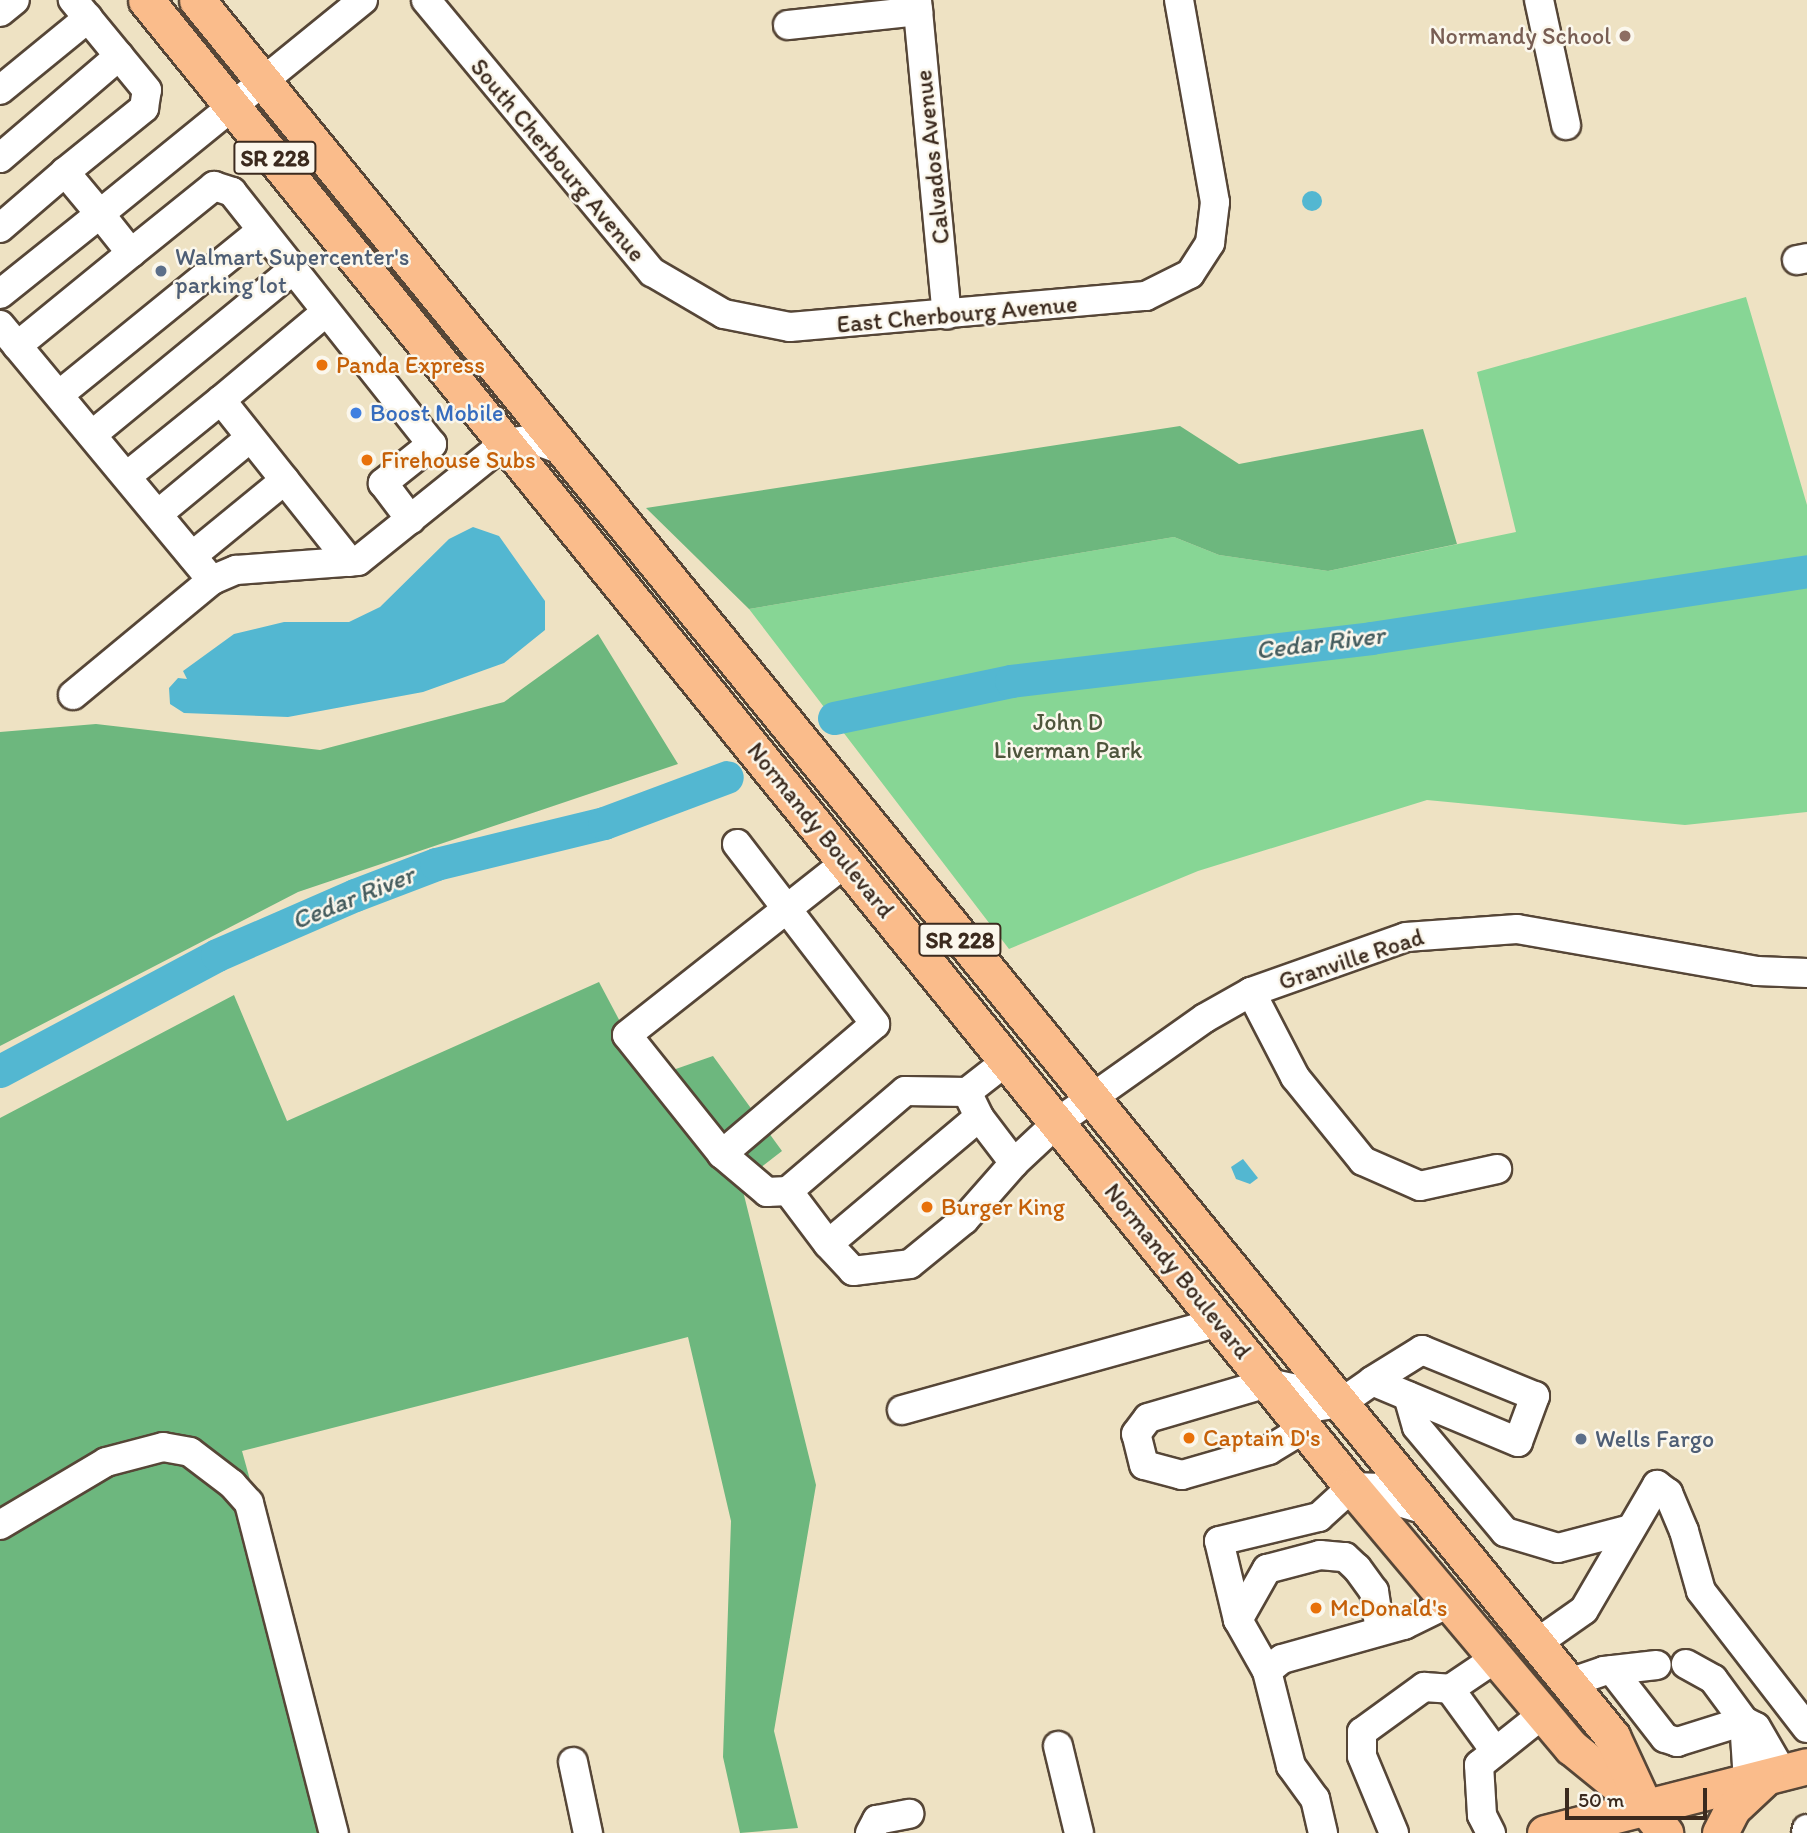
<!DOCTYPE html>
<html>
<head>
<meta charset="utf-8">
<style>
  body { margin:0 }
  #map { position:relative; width:1807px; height:1833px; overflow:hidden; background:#eee2c3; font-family:Itim,sans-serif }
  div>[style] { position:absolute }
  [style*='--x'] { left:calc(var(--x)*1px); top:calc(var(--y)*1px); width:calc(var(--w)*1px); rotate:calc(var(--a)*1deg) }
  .green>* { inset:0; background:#87d695 }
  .forest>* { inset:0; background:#6db77e }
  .water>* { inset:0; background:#53b7d1 }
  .round { border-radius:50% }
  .river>* { height:33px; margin:-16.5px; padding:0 16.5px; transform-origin:16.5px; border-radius:16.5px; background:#53b7d1 }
  .roads { filter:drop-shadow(2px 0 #564637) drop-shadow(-2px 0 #564637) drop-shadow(0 2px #564637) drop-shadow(0 -2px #564637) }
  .minor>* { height:28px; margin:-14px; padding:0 14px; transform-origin:14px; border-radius:14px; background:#fff }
  .major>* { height:35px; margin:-17.5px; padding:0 17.5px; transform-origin:17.5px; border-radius:17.5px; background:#fabc8b }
  .dots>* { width:19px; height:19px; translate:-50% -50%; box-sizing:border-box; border:4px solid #fbf7ec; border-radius:50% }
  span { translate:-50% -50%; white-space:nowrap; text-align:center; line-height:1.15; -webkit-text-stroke:5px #fbf7ec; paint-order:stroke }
  .shield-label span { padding:2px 5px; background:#fbf7ec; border:2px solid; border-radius:5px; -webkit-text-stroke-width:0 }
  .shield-label { font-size:23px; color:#3b2a1e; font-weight:700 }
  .education-label { font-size:24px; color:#785e54 }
  .right { translate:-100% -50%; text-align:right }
  .street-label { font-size:24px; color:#3b2a1e }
  .service-label { font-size:24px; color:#4e5e75 }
  .left { translate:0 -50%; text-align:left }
  .food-label { font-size:24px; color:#c56008 }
  .shop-label { font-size:24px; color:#366cbe }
  .park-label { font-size:24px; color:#4e553c }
  .water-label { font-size:26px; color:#435b5d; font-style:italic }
  .scale { position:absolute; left:1565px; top:1788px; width:142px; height:32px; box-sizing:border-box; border:4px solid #3b2a1e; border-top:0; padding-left:9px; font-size:21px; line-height:24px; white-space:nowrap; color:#3b2a1e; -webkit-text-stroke:5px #fbf7ec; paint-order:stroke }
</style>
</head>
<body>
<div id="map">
  <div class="green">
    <div style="clip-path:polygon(1746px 297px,1807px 505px,1807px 812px,1685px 825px,1427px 800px,1198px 871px,1009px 949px,749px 609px,1174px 537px,1219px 555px,1328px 571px,1516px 532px,1477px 372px)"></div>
  </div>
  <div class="forest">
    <div style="clip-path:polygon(1180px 426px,1239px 464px,1423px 429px,1457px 544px,1328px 571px,1219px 555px,1174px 537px,749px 609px,646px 508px)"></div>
    <div style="clip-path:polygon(598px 634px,678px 764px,298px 892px,0 1046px,0 732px,96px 724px,320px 750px,504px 702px)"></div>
    <div style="clip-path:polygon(599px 982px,650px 1078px,713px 1056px,782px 1151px,741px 1183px,816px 1485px,774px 1731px,798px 1828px,740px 1833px,723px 1757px,731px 1521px,688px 1337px,242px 1451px,348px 1833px,0 1833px,0 1118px,234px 995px,287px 1121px)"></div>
  </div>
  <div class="water">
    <div class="round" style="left:1302px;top:191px;width:20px;height:20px"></div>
    <div style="clip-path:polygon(473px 527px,499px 536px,545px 601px,545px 630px,504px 663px,423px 692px,288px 717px,184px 713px,170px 704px,169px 688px,178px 678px,187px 679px,183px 671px,234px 634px,284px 622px,349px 622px,380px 607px,449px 539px)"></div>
    <div style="clip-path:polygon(1243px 1159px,1258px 1178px,1250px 1184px,1236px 1179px,1231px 1167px)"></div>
  </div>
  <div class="river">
    <div style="--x:834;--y:718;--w:181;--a:-11.8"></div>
    <div style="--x:1011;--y:681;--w:363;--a:-6.8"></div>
    <div style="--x:1371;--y:638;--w:441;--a:-8.7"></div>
    <div style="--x:0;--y:1071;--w:246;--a:-28.1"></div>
    <div style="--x:217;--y:955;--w:150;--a:-23.5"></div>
    <div style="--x:355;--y:895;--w:87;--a:-20.9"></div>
    <div style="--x:436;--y:864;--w:173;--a:-13.7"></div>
    <div style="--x:604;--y:823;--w:131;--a:-20.5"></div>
  </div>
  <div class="roads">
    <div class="minor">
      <div style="--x:363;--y:0;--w:339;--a:140.9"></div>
      <div style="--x:100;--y:214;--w:50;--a:51.5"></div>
      <div style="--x:131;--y:253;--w:107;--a:-38.9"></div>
      <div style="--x:214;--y:186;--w:19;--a:18"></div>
      <div style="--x:232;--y:192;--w:322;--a:51.6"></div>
      <div style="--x:432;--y:444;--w:63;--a:141.5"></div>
      <div style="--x:383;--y:483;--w:46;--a:52.9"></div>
      <div style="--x:426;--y:0;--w:354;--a:50.3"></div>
      <div style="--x:652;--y:272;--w:83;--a:30.3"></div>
      <div style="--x:724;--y:314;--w:67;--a:11.1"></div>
      <div style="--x:790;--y:327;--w:357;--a:-5"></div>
      <div style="--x:1146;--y:296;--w:49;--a:-26.6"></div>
      <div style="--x:1190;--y:274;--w:37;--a:-57"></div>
      <div style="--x:1210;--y:243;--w:41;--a:-83"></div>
      <div style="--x:1215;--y:202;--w:205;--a:-100.1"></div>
      <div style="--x:917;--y:0;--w:316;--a:84.6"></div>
      <div style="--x:1539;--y:0;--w:128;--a:77.8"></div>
      <div style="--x:0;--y:12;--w:19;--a:-39"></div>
      <div style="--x:788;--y:25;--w:131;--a:-6.1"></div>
      <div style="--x:0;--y:90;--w:114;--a:-39.3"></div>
      <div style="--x:0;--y:158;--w:157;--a:-40.6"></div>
      <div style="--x:0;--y:228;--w:86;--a:-40.7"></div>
      <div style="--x:1797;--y:260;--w:10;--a:-11"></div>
      <div style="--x:0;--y:294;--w:128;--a:-38.7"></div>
      <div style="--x:100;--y:214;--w:55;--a:-129.8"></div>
      <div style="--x:65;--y:172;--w:102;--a:-39"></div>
      <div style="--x:144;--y:108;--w:18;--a:-81"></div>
      <div style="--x:147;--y:90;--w:117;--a:-129.4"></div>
      <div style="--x:326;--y:312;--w:137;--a:140"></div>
      <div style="--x:221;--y:400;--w:207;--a:51.5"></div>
      <div style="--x:0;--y:325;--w:332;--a:50.3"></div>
      <div style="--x:212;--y:580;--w:26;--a:-23"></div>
      <div style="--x:236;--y:570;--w:122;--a:-4.2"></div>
      <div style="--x:358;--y:561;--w:189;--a:-38.8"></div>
      <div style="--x:505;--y:443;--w:27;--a:-8"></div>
      <div style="--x:532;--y:439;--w:30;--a:20"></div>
      <div style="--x:17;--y:346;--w:147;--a:-39.2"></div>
      <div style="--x:60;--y:394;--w:260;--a:-39.1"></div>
      <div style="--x:93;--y:434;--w:259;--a:-39.4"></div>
      <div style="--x:127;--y:476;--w:121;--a:-39"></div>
      <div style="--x:158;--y:514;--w:119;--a:-39.6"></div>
      <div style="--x:192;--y:556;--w:120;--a:-39.3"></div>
      <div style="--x:73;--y:695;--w:180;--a:-39.6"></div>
      <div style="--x:737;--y:844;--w:227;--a:52.5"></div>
      <div style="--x:875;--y:1024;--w:201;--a:139.6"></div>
      <div style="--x:722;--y:1154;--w:59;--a:40.2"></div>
      <div style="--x:767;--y:1192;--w:21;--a:-3"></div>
      <div style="--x:1251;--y:992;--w:96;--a:62.6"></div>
      <div style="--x:1295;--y:1077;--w:108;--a:51"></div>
      <div style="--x:1363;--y:1161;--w:62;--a:23.7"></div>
      <div style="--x:1420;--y:1186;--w:79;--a:-12.4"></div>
      <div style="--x:967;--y:1092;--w:28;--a:64"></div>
      <div style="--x:979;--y:1117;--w:197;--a:139.9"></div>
      <div style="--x:828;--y:1244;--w:66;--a:-127"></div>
      <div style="--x:788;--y:1191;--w:154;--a:-40.5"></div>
      <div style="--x:905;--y:1091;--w:62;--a:0.9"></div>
      <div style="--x:967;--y:1092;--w:52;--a:-38"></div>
      <div style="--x:979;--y:1117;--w:58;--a:52.7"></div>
      <div style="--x:1014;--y:1163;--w:60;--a:-43"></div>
      <div style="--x:1058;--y:1122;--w:180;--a:-35.3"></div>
      <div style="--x:1205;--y:1018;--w:53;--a:-29.5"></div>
      <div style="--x:1251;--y:992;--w:164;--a:-19.5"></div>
      <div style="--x:1406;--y:937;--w:111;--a:-4.1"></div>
      <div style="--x:1517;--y:929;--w:244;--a:9.9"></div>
      <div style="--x:1757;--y:971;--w:50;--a:2.3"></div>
      <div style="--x:722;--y:1154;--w:152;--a:-128.6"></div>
      <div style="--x:627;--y:1035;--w:280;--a:-38.3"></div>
      <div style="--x:828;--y:1244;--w:37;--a:47"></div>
      <div style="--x:853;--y:1271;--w:57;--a:-7"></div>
      <div style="--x:910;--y:1264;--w:70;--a:-39.2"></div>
      <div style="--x:964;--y:1220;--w:76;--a:-48.7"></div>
      <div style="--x:1408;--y:1396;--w:32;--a:74"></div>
      <div style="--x:1417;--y:1427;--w:137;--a:50"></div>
      <div style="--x:1505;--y:1532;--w:55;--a:16.8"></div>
      <div style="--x:1558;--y:1548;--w:75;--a:-14.6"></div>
      <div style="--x:902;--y:1410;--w:329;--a:-15.5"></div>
      <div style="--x:1305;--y:1428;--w:42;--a:148.6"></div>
      <div style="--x:1269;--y:1450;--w:91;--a:164"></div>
      <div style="--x:1182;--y:1475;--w:39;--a:-165"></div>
      <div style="--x:1144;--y:1465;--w:32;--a:-104"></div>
      <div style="--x:1136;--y:1434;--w:20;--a:-53"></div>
      <div style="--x:1148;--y:1418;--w:125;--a:-16.3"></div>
      <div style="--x:1268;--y:1383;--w:35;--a:12"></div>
      <div style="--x:1302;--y:1390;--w:21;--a:53"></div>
      <div style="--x:1315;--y:1407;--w:26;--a:-9"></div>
      <div style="--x:1341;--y:1403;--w:38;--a:-35"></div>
      <div style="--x:1372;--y:1381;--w:59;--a:-31.8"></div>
      <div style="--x:1422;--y:1350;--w:122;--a:22.2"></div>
      <div style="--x:1535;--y:1396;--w:49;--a:110.3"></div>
      <div style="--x:1518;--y:1442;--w:158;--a:-157.3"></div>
      <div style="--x:0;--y:1525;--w:123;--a:-30.7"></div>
      <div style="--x:106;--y:1462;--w:59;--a:-14.7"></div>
      <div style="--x:163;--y:1447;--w:27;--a:10"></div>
      <div style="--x:190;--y:1452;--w:53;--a:37.3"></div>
      <div style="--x:232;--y:1484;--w:25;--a:48"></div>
      <div style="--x:249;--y:1503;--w:341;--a:75.6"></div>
      <div style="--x:1238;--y:1620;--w:59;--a:-60.4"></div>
      <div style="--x:1267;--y:1569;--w:55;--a:-14.8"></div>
      <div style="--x:1320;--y:1555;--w:25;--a:5"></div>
      <div style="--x:1345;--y:1557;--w:16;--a:43"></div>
      <div style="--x:1357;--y:1568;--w:29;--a:54"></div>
      <div style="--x:1374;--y:1591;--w:40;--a:81.5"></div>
      <div style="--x:1537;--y:1643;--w:57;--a:-35.1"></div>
      <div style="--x:1584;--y:1610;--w:145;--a:-59.7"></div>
      <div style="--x:1657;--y:1485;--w:14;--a:36"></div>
      <div style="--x:1668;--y:1493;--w:41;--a:67.2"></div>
      <div style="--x:1684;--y:1531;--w:62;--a:74.2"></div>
      <div style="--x:1701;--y:1591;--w:173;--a:52.3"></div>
      <div style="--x:1612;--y:1670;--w:86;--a:52.1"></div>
      <div style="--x:1665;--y:1738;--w:13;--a:18"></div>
      <div style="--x:1677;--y:1742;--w:70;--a:-17.4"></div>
      <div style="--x:1744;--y:1721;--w:52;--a:-126.4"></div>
      <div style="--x:1713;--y:1679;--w:31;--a:-151"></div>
      <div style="--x:1267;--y:1671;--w:19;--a:-39"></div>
      <div style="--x:1282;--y:1659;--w:127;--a:-15.6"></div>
      <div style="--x:1404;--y:1625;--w:50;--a:-26.1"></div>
      <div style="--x:1569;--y:1683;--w:37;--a:-19"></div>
      <div style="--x:1604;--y:1671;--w:53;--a:-6.5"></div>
      <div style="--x:1450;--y:1689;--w:77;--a:54"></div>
      <div style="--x:1058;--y:1746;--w:89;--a:76.4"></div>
      <div style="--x:573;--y:1762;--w:73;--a:78.1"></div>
      <div style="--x:1748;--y:1781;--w:60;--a:-93.8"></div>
      <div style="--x:1744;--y:1721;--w:13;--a:27"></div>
      <div style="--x:1756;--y:1727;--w:52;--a:60"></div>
      <div style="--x:870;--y:1833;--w:15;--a:-62"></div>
      <div style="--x:877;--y:1820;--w:33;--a:-11"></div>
      <div style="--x:1323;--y:1833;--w:35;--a:-103"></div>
      <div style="--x:1315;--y:1799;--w:41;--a:-126"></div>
      <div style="--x:1291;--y:1766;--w:98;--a:-104.2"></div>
      <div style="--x:1267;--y:1671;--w:59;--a:-119.6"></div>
      <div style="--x:1238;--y:1620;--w:81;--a:-103.5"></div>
      <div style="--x:1219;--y:1541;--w:103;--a:-13.5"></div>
      <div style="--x:1319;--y:1517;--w:45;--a:-42.3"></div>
      <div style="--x:1352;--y:1487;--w:30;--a:2"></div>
      <div style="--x:1382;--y:1488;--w:16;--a:47"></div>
      <div style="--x:1393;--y:1500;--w:39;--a:17"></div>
      <div style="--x:1394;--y:1833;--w:83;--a:-112.6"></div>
      <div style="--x:1362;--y:1756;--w:24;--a:-90"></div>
      <div style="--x:1362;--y:1732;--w:77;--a:-36"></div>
      <div style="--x:1424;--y:1687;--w:26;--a:4"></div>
      <div style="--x:1450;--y:1689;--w:55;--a:-34"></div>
      <div style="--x:1491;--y:1833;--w:20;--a:-117"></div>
      <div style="--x:1482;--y:1815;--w:50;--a:-93.4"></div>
      <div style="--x:1479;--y:1765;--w:82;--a:-38.6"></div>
      <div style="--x:1806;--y:1833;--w:4;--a:-76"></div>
    </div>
    <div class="major">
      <div style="--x:146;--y:0;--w:1915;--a:50.96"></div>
      <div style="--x:1352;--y:1487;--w:340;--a:49.9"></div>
      <div style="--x:1571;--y:1747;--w:95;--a:39"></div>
      <div style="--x:1645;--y:1807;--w:33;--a:52"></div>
      <div style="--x:197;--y:0;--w:2240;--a:50.82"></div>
      <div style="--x:1612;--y:1736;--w:72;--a:65.2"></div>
      <div style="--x:1545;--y:1833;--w:270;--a:-14.3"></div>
      <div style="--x:1720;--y:1833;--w:28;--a:-63"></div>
      <div style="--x:1733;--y:1808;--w:45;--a:-43.2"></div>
    </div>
  </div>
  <div class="dots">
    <div style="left:1625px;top:36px;background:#8d6e63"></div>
    <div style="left:161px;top:271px;background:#5c6f8a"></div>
    <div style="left:322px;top:365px;background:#e8710a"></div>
    <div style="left:356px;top:413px;background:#3f7fe0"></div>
    <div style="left:367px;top:460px;background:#e8710a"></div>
    <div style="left:927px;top:1207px;background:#e8710a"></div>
    <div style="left:1189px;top:1438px;background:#e8710a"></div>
    <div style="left:1581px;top:1439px;background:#5c6f8a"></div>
    <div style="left:1316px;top:1608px;background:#e8710a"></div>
  </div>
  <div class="shield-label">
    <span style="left:275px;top:158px">SR 228</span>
    <span style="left:960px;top:940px">SR 228</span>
  </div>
  <div class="education-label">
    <span class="right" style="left:1611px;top:36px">Normandy School</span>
  </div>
  <div class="street-label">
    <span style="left:932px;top:157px;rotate:-96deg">Calvados Avenue</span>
    <span style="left:558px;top:160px;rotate:50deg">South Cherbourg Avenue</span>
    <span style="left:957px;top:314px;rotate:-5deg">East Cherbourg Avenue</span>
    <span style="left:821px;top:830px;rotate:51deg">Normandy Boulevard</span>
    <span style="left:1351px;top:959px;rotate:-18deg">Granville Road</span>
    <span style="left:1178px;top:1271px;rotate:51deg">Normandy Boulevard</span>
  </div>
  <div class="service-label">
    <span class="left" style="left:175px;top:271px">Walmart Supercenter's<br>parking lot</span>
    <span class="left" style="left:1595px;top:1439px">Wells Fargo</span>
  </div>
  <div class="food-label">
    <span class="left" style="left:336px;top:365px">Panda Express</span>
    <span class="left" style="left:381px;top:460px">Firehouse Subs</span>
    <span class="left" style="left:941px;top:1207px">Burger King</span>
    <span class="left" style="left:1203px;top:1438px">Captain D's</span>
    <span class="left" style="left:1330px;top:1608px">McDonald's</span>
  </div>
  <div class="shop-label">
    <span class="left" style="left:370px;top:413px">Boost Mobile</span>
  </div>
  <div class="park-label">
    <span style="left:1068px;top:736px">John D<br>Liverman Park</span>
  </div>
  <div class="water-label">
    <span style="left:1320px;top:643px;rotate:-7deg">Cedar River</span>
    <span style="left:353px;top:898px;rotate:-22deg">Cedar River</span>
  </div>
  <div class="scale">50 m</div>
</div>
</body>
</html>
